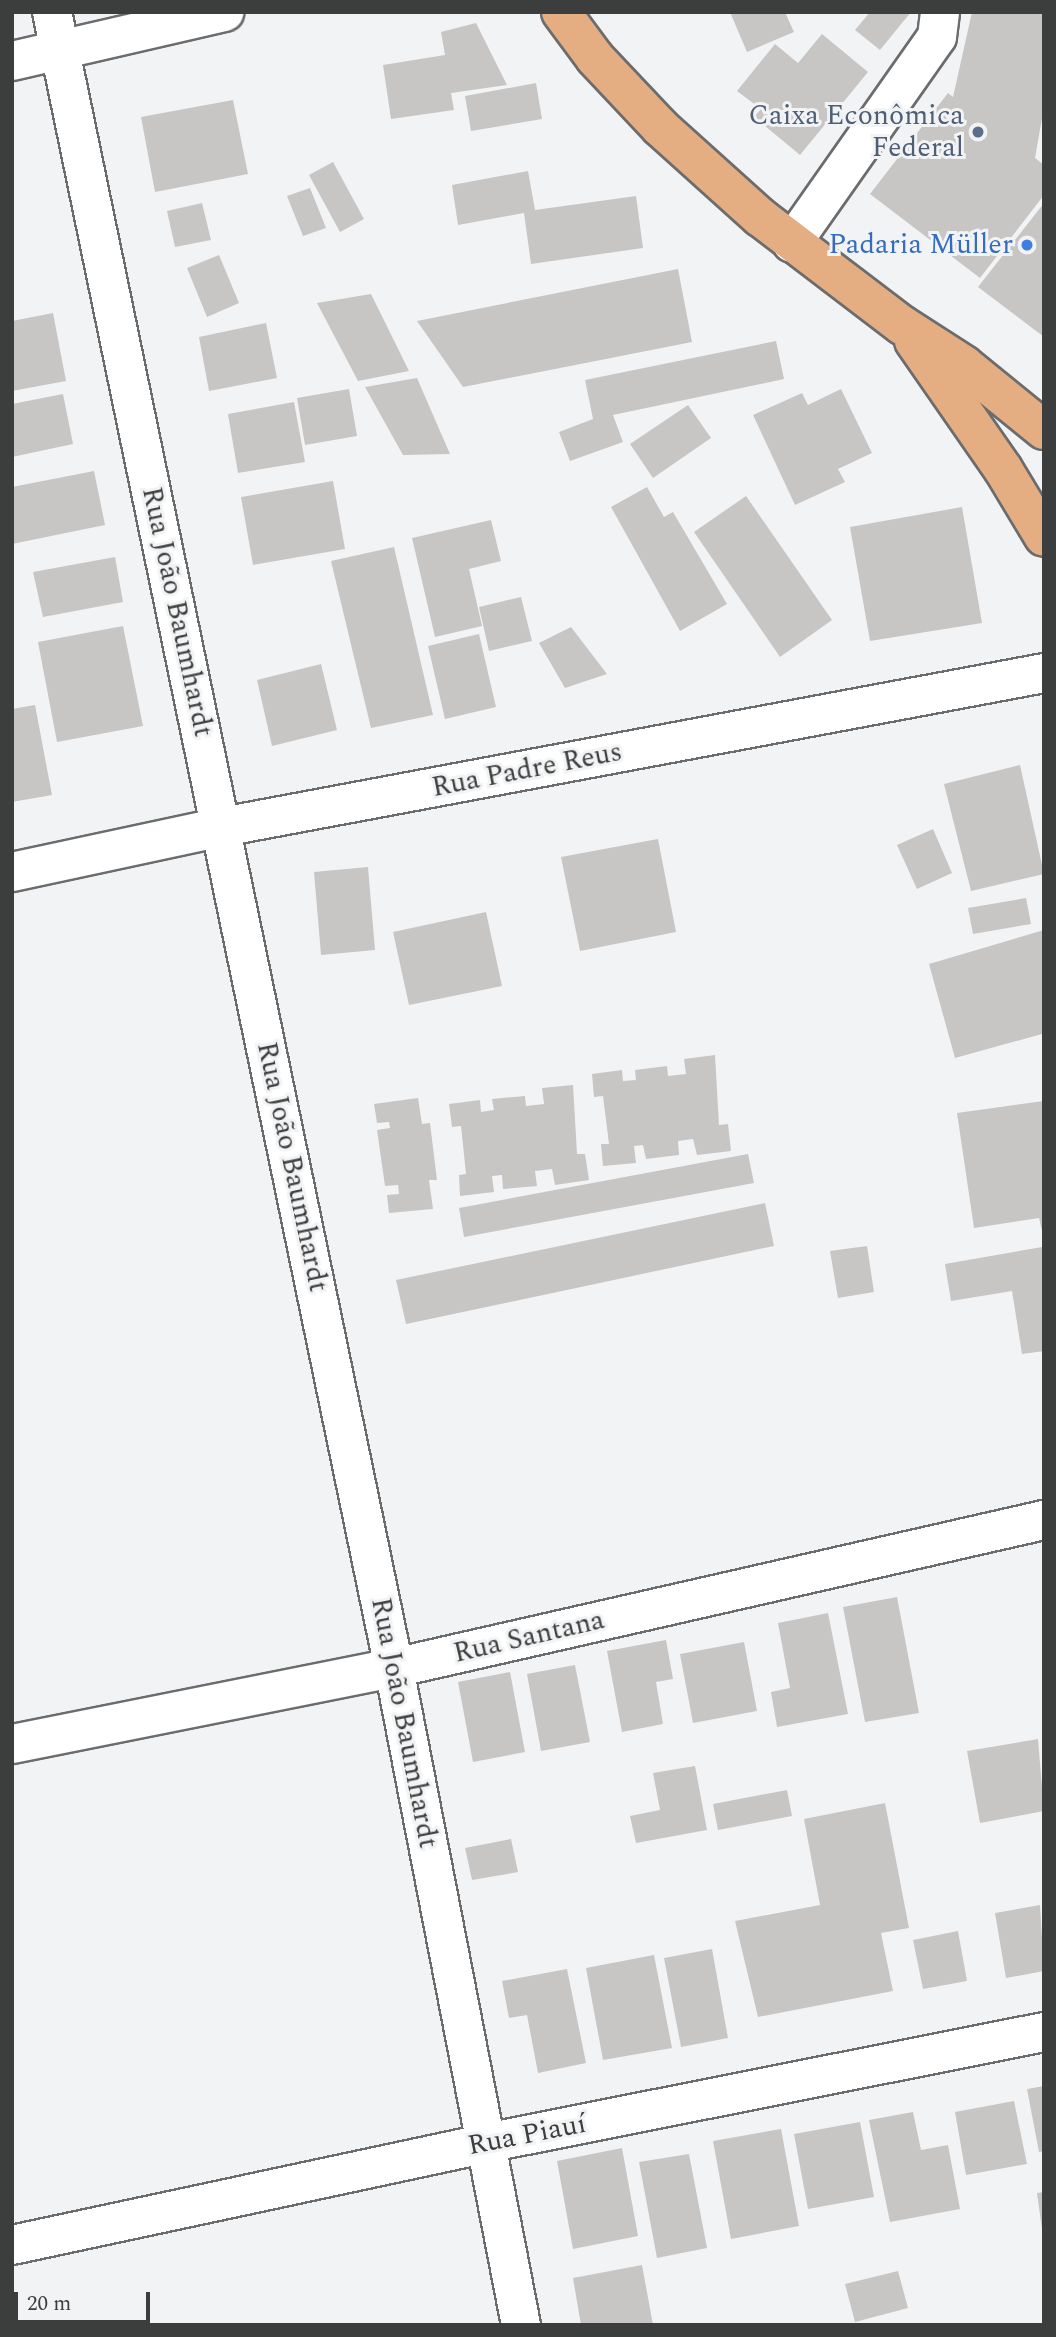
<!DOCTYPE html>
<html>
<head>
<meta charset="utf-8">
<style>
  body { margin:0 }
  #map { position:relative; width:1056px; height:2337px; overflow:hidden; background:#f2f3f5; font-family:Spectral,serif }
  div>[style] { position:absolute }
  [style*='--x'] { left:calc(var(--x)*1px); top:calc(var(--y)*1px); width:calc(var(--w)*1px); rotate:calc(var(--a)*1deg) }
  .building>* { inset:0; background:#c8c6c4 }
  .roads { filter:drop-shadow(2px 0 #6b6c6d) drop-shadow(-2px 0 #6b6c6d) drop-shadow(0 2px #6b6c6d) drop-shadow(0 -2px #6b6c6d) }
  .minor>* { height:38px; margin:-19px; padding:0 19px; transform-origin:19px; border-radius:19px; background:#fff }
  .major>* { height:38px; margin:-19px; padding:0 19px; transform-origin:19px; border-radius:19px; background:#e5ad82 }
  .dots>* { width:19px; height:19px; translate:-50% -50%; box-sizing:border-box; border:4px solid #f2f3f5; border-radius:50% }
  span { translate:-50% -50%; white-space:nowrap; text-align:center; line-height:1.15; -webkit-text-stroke:6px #f2f3f5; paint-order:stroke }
  .service-label { font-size:28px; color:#4e5e75 }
  .right { translate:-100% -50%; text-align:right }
  .shop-label { font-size:28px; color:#366cbe }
  .street-label { font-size:28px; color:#3c3d3d }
  .frame { position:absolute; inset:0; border:14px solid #3c3d3d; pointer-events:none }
  .scale { position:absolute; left:14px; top:2292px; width:136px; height:32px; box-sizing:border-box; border:4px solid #3c3d3d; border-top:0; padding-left:9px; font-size:21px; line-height:24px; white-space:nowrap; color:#3c3d3d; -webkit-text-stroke:5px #f2f3f5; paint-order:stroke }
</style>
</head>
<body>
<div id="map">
  <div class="building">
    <div style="clip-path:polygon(730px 12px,785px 12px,794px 32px,747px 52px)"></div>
    <div style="clip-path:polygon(870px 12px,911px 12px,880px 50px,855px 30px)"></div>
    <div style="clip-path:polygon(972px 12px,1044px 12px,1044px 107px,1035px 158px,1044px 165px,1044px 195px,980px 278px,870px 194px,948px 93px,953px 97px)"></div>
    <div style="clip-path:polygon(476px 23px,507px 85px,451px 93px,454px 110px,391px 119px,383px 65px,445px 55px,441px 32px)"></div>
    <div style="clip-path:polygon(822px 34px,868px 72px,800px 155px,754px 117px,761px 109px,737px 91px,775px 44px,798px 63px)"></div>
    <div style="clip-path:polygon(536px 83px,542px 119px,471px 131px,465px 96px)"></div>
    <div style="clip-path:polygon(233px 100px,248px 174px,155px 192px,141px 117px)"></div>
    <div style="clip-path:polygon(333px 162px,364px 219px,340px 232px,309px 175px)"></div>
    <div style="clip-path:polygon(528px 171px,535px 210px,636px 196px,643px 248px,531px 264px,524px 213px,458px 225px,452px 185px)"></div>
    <div style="clip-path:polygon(310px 188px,326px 228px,303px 236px,287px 196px)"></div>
    <div style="clip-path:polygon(202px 203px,211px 240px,175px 247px,167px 211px)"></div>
    <div style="clip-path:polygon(1044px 203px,1044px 337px,978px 287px)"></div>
    <div style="clip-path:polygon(219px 255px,239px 303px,207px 317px,187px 268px)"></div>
    <div style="clip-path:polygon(678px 269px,692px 342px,463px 387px,417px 321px)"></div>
    <div style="clip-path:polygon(371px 294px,409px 371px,358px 381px,317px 303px)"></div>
    <div style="clip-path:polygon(53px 313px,66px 381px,12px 391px,12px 321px)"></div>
    <div style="clip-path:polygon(266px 323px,277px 378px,209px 391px,199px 337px)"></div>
    <div style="clip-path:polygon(776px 341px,784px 379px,613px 415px,623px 442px,570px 461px,559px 432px,593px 419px,585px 380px)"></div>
    <div style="clip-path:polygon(417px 378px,450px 454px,403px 455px,365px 387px)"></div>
    <div style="clip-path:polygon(349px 389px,357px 436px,305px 445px,297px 398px)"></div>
    <div style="clip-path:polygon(841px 389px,872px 453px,838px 469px,845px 482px,795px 505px,753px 415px,802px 393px,808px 405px)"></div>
    <div style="clip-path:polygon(63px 394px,73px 444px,12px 457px,12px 404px)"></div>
    <div style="clip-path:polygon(294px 402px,305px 462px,238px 473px,228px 414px)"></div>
    <div style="clip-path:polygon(688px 405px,711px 438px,653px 478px,630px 444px)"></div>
    <div style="clip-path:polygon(94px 471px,105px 525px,12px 544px,12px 487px)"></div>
    <div style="clip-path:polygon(333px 481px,345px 549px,253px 565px,241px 497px)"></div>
    <div style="clip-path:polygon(647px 487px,664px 517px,673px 512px,727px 604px,680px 631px,611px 507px)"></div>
    <div style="clip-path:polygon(746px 496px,832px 620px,780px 657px,694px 532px)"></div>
    <div style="clip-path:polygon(962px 507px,982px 623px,870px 641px,850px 527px)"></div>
    <div style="clip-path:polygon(491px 520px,501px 561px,469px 569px,482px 626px,435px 637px,412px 538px)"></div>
    <div style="clip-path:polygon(394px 547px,433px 715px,371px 728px,331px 561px)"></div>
    <div style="clip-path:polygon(115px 557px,123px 602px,43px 617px,33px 572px)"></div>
    <div style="clip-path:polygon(521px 597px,532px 641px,489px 651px,479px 607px)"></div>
    <div style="clip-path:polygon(123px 626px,143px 726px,57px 742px,38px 642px)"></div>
    <div style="clip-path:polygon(571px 627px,607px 674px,565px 688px,539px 643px)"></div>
    <div style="clip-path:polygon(479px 634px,496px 707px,445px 719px,428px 646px)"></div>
    <div style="clip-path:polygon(321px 664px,337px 730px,272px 746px,257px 680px)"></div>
    <div style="clip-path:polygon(35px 705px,52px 795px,12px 802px,12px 709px)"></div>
    <div style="clip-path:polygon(1020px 765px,1044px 874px,971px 891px,944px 784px)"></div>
    <div style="clip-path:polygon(933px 829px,952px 873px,917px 889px,897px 845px)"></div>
    <div style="clip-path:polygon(658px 839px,676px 932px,580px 951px,561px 857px)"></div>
    <div style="clip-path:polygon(368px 867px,375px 950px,321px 955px,314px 872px)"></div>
    <div style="clip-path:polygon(1026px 898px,1031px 924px,973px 934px,968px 908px)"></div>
    <div style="clip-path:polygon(486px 912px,502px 986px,409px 1005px,393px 932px)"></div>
    <div style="clip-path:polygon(1044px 930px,1044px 1038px,1042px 1034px,955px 1058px,929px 964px)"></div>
    <div style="clip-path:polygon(715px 1055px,719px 1125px,728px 1124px,731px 1151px,697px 1155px,693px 1139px,678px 1141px,679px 1155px,646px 1159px,643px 1145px,634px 1146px,636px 1163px,603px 1166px,601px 1144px,609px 1144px,603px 1096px,594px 1097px,592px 1074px,622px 1070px,623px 1081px,636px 1080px,635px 1070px,667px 1066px,668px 1076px,686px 1074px,684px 1059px)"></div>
    <div style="clip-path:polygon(573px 1085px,577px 1154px,585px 1154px,589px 1180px,555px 1185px,552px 1169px,535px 1171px,537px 1186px,503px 1189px,502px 1175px,492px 1176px,494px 1192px,460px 1196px,459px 1175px,466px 1174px,461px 1126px,452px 1127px,449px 1104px,480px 1100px,481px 1112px,494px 1110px,492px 1099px,525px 1096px,526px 1106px,544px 1104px,542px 1088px)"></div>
    <div style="clip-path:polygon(418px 1098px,422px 1124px,430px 1123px,437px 1180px,429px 1180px,433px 1209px,389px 1213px,387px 1195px,399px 1194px,398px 1185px,385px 1186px,377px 1130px,390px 1128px,389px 1122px,377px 1123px,374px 1104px)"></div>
    <div style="clip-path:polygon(1044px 1101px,1044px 1239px,1039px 1218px,974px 1228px,957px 1113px)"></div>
    <div style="clip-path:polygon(748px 1154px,754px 1183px,464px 1237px,459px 1208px)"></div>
    <div style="clip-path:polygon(765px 1203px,774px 1246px,406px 1324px,396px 1280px)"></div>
    <div style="clip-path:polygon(867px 1246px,874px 1292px,838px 1298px,830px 1251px)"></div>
    <div style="clip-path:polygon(1042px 1247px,1044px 1351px,1022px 1354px,1012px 1291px,951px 1301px,945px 1264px)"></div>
    <div style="clip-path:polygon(897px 1597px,919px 1713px,865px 1722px,843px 1607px)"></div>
    <div style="clip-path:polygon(828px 1613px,848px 1714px,777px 1727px,771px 1692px,790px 1688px,778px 1623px)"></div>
    <div style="clip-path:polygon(666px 1640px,673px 1679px,656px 1682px,663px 1724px,622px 1732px,607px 1651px)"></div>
    <div style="clip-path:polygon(744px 1642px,757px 1711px,693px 1723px,680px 1654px)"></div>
    <div style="clip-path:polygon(575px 1665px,590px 1742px,541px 1751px,527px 1674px)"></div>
    <div style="clip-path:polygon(510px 1672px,525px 1752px,473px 1762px,458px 1682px)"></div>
    <div style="clip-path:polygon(1038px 1739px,1044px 1811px,980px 1823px,967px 1751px)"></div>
    <div style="clip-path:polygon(695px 1766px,707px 1830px,636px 1843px,630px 1816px,660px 1810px,653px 1773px)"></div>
    <div style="clip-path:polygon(787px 1790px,792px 1816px,718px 1830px,713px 1804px)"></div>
    <div style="clip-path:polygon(885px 1803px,909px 1928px,881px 1933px,893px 1991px,758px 2017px,735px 1921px,820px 1905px,804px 1819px)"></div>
    <div style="clip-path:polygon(511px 1839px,518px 1872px,472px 1880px,465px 1848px)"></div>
    <div style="clip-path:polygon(1040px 1905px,1044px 1971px,1006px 1978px,995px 1913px)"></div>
    <div style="clip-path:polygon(958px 1931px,967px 1981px,923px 1989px,913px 1940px)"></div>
    <div style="clip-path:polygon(712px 1949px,728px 2038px,681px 2047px,664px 1958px)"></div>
    <div style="clip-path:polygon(654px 1955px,672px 2048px,603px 2060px,586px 1968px)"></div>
    <div style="clip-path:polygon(567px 1969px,586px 2063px,538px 2073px,527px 2015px,509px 2018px,502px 1981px)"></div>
    <div style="clip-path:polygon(1044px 2086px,1044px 2151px,1039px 2152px,1027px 2089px)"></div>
    <div style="clip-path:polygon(1014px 2101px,1027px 2164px,966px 2175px,955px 2112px)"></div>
    <div style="clip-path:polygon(913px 2112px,921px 2150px,948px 2145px,960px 2209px,890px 2222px,869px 2120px)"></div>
    <div style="clip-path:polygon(860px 2122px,874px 2197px,808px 2209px,794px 2134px)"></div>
    <div style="clip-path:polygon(781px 2129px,799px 2226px,731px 2239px,713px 2141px)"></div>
    <div style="clip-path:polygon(622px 2148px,638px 2236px,573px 2249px,557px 2161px)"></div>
    <div style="clip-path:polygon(689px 2154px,707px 2248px,657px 2258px,639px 2162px)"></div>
    <div style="clip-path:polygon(1044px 2192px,1044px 2229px,1042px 2229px,1037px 2193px)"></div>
    <div style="clip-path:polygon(642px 2265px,653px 2325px,581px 2325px,573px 2278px)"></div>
    <div style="clip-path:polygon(898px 2271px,908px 2308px,855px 2322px,845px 2284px)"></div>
  </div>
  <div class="roads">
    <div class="minor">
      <div style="--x:52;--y:12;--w:1691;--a:78.33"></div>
      <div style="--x:394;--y:1668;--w:669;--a:79.06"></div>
      <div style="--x:12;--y:61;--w:218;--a:-13"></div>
      <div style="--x:792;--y:243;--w:252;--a:-54.9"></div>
      <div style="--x:937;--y:37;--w:25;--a:-83"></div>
      <div style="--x:12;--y:872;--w:215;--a:-12.1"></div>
      <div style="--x:222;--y:827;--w:836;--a:-10.61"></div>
      <div style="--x:12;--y:1744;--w:389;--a:-11.3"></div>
      <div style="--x:394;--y:1668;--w:667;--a:-12.83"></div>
      <div style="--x:12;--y:2245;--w:485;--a:-12.1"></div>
      <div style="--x:486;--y:2143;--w:569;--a:-11.25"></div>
    </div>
    <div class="major">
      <div style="--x:561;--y:12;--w:57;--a:53.5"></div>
      <div style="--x:595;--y:58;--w:95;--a:46.7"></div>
      <div style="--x:660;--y:127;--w:135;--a:42"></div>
      <div style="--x:760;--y:217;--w:178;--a:37.3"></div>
      <div style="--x:902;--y:325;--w:74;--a:32.8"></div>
      <div style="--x:964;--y:365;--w:103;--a:39.1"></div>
      <div style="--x:914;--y:341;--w:156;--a:55.2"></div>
      <div style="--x:1003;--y:469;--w:79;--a:58.9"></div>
    </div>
  </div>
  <div class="dots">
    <div style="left:978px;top:132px;background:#5c6f8a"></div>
    <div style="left:1027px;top:245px;background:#3f7fe0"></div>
  </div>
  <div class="service-label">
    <span class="right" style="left:964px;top:132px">Caixa Econômica<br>Federal</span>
  </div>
  <div class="shop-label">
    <span class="right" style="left:1013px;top:245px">Padaria Müller</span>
  </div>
  <div class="street-label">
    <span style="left:177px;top:612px;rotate:78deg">Rua João Baumhardt</span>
    <span style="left:527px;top:770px;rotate:-11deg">Rua Padre Reus</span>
    <span style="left:292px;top:1167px;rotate:78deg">Rua João Baumhardt</span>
    <span style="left:529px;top:1637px;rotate:-13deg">Rua Santana</span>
    <span style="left:404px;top:1723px;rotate:79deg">Rua João Baumhardt</span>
    <span style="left:527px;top:2135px;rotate:-11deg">Rua Piauí</span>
  </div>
  <div class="frame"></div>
  <div class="scale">20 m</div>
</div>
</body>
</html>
